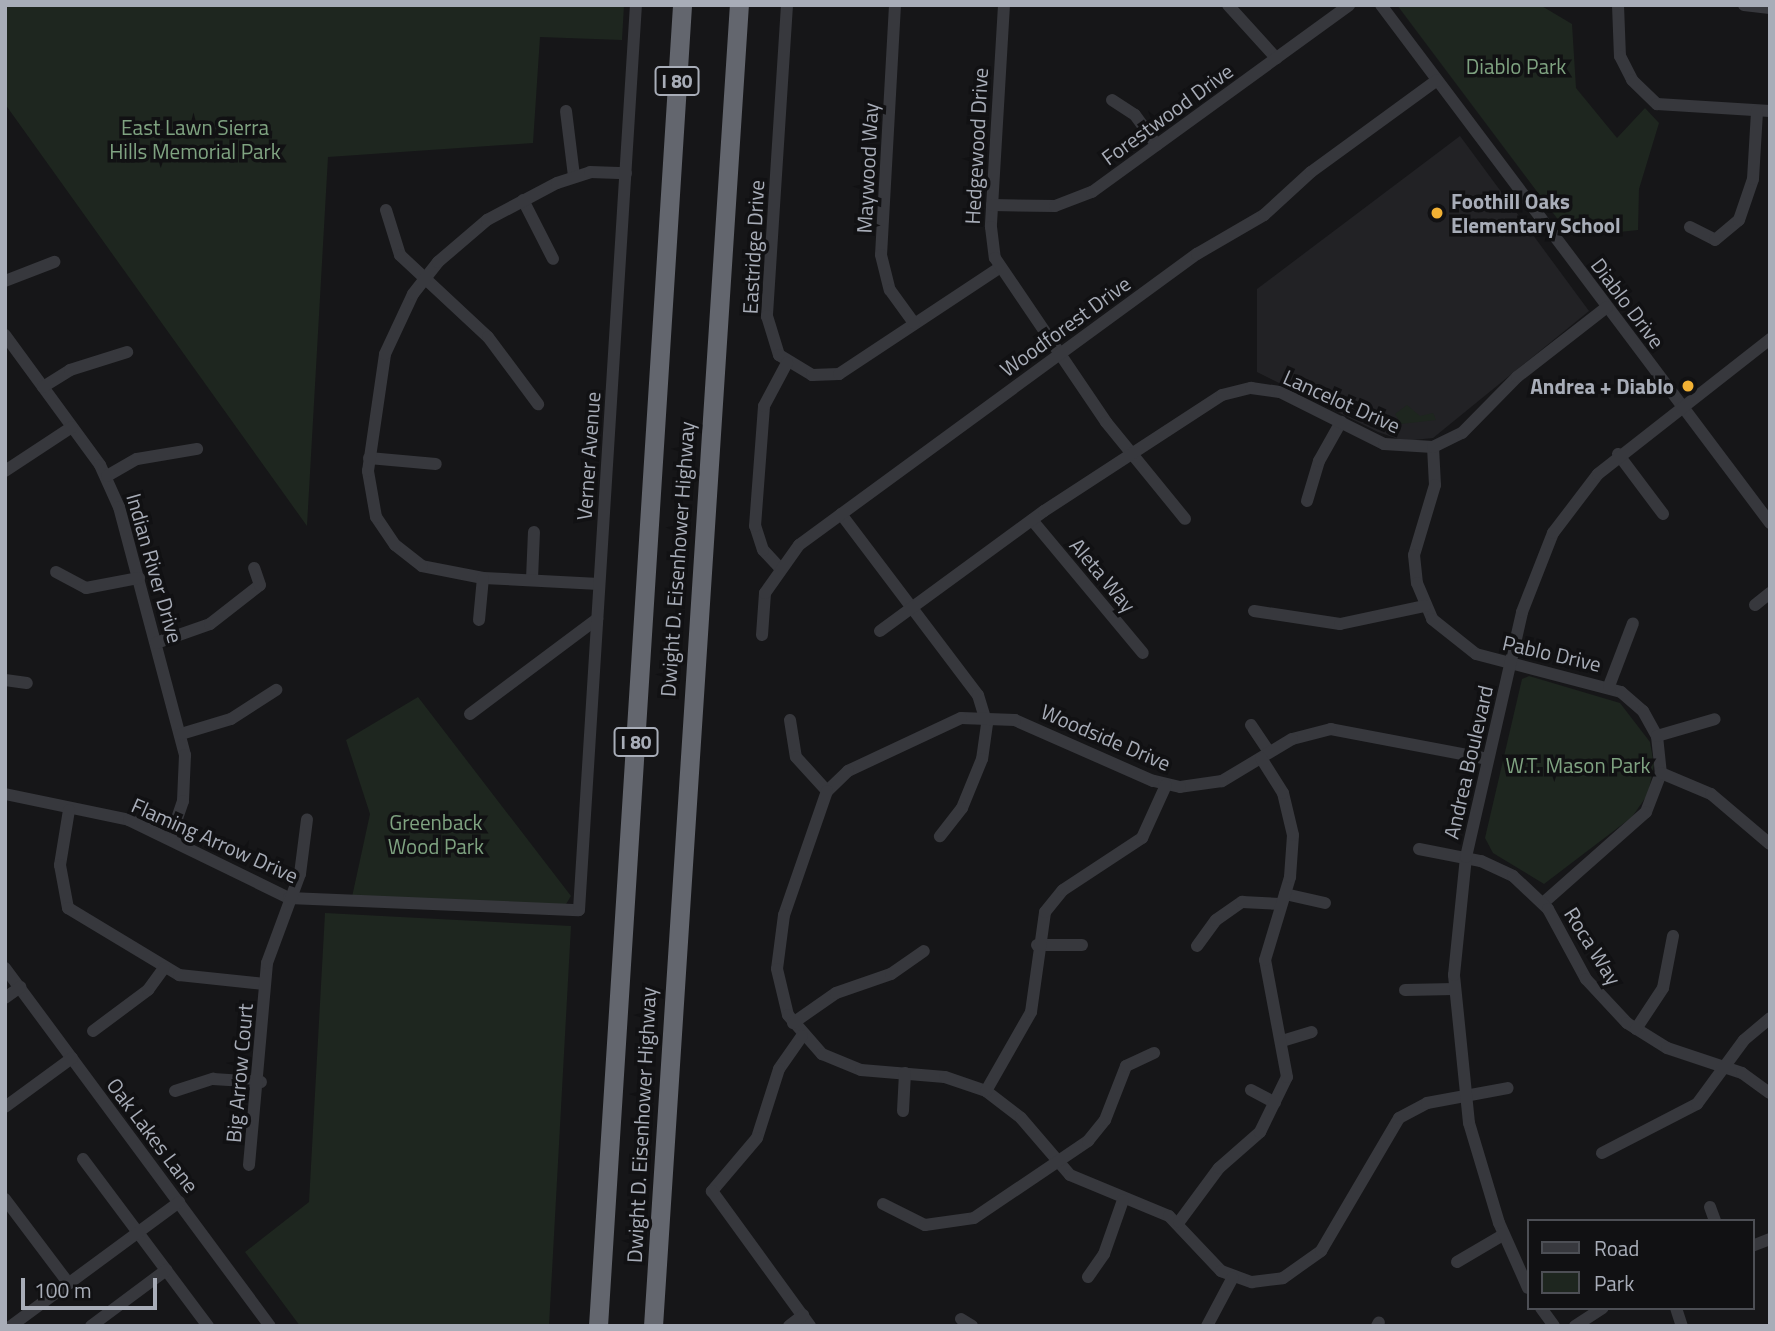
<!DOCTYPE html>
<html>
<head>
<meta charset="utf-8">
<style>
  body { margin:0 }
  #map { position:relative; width:1775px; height:1331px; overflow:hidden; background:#161618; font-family:"Titillium Web",sans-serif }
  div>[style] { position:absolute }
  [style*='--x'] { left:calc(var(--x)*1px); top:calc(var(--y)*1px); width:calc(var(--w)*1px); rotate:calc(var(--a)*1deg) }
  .built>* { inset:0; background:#222225 }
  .green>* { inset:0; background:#1e261f }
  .minor>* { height:12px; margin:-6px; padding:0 6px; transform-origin:6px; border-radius:6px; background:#37383d }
  .highway>* { height:19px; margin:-9.5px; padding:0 9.5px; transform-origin:9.5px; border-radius:9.5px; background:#63666e }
  .dots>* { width:19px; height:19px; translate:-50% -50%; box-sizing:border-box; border:4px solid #111113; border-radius:50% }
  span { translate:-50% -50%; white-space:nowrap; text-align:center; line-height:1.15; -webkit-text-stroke:7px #111113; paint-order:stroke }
  .shield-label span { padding:2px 5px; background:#111113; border:2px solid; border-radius:5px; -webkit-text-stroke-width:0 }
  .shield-label { font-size:19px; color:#a8adb8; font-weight:700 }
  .park-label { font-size:21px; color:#7fa381 }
  .street-label { font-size:21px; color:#a8adb8 }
  .poi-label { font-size:21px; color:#a8adb8; font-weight:700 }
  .left { translate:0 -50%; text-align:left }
  .right { translate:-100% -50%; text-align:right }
  .frame { position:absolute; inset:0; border:7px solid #a8adb8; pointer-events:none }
  .legend { position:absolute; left:1527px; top:1219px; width:228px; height:91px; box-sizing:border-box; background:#111113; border:2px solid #4d4f55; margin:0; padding:9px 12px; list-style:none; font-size:21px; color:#a8adb8 }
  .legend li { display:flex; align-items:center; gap:14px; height:35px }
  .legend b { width:35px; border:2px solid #4d4f55 }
  .scale { position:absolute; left:21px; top:1278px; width:136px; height:32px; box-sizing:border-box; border:4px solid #a8adb8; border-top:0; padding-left:9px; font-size:21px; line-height:24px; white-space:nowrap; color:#a8adb8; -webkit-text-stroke:5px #111113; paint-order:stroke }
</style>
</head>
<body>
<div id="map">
  <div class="built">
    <div style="clip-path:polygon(1460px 136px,1589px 311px,1433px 438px,1404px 441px,1378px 432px,1257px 372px,1257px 289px)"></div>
  </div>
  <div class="green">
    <div style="clip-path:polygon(5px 5px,624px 5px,622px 40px,540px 37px,533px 143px,328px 157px,307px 526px,5px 104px)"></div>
    <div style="clip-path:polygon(1397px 5px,1540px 5px,1572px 24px,1576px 88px,1617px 138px,1645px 108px,1659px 123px,1639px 189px,1638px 230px,1619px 232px,1613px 223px,1600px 224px,1584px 214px,1565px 229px)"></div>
    <div style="clip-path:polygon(1407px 405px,1420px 416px,1433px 413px,1436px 420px,1401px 424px,1395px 414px)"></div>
    <div style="clip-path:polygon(1529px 676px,1620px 703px,1650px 742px,1654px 765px,1648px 794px,1632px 817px,1544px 884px,1493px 853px,1485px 838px,1522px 679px)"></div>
    <div style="clip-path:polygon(418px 697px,571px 896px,563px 909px,352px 897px,370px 814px,346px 740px)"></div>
    <div style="clip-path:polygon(325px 913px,571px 926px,549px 1326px,300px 1326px,245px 1252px,309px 1202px)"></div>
  </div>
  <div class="minor">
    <div style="--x:787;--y:5;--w:312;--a:93.7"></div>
    <div style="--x:767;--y:316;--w:41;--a:72.9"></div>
    <div style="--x:779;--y:355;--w:39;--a:31"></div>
    <div style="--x:812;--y:375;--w:27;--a:-2"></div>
    <div style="--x:839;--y:374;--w:192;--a:-33.5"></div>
    <div style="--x:895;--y:5;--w:250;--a:93.2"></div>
    <div style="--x:881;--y:255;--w:36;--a:76"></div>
    <div style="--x:890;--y:290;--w:41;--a:54"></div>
    <div style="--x:1004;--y:5;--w:222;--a:93.4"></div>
    <div style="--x:991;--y:227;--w:31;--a:83"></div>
    <div style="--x:995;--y:258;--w:198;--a:55.9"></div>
    <div style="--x:1106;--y:422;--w:125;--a:50.8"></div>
    <div style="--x:1228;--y:5;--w:72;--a:47.8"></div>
    <div style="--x:1381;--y:5;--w:648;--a:53.09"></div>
    <div style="--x:1618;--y:5;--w:51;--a:87.8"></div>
    <div style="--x:1620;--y:56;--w:27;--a:63"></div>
    <div style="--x:1632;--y:80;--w:35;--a:44"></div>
    <div style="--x:1657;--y:104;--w:113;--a:3.5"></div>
    <div style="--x:1744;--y:5;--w:26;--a:7"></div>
    <div style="--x:1112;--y:100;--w:27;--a:33"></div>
    <div style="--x:1135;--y:115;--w:37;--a:54"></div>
    <div style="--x:566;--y:111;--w:65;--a:83"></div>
    <div style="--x:523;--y:200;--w:66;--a:63"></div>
    <div style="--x:992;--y:205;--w:63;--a:0.9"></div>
    <div style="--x:1055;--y:206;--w:40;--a:-21"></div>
    <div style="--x:1092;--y:192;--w:318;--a:-36"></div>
    <div style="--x:386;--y:210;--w:47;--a:72.7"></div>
    <div style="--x:400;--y:255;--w:120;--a:43"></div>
    <div style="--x:488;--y:337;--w:84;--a:53.3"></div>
    <div style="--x:1690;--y:227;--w:28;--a:27"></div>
    <div style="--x:1715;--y:240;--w:31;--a:-40"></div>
    <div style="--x:1739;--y:220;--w:43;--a:-71.1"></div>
    <div style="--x:1753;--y:179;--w:68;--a:-86.6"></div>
    <div style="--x:5;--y:281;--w:53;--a:-21.2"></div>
    <div style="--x:5;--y:335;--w:161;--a:53.8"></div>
    <div style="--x:100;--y:465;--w:46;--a:65.7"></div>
    <div style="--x:119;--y:507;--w:257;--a:75.1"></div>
    <div style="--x:185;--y:755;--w:46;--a:92.5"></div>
    <div style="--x:183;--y:801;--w:40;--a:108.9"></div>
    <div style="--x:43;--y:387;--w:32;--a:-32"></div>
    <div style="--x:70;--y:370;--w:60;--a:-17.5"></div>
    <div style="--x:1433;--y:447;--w:38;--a:87"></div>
    <div style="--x:1435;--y:485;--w:73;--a:106.7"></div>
    <div style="--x:1414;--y:555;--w:28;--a:84"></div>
    <div style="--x:1417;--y:583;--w:39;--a:67"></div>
    <div style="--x:1432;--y:619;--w:56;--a:38.5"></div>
    <div style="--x:1476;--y:654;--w:150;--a:14.7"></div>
    <div style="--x:1621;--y:692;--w:29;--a:41"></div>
    <div style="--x:1643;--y:711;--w:29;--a:61"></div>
    <div style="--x:1657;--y:736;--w:37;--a:84"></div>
    <div style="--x:1661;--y:773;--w:42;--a:111"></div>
    <div style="--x:1646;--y:812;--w:137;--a:138.5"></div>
    <div style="--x:1618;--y:454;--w:75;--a:53.1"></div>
    <div style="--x:369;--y:458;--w:67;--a:5.1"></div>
    <div style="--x:5;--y:471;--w:80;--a:-33.3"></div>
    <div style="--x:107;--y:476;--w:34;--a:-30"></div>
    <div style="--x:137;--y:459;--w:61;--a:-9.5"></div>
    <div style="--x:1307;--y:501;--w:42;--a:-73.3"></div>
    <div style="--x:1319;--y:461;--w:45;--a:-60.6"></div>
    <div style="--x:841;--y:514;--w:227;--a:52.9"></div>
    <div style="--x:978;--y:695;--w:30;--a:73"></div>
    <div style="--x:987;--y:724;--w:35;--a:98"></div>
    <div style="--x:982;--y:759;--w:53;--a:112.2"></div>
    <div style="--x:962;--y:808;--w:36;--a:128"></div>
    <div style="--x:1032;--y:520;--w:173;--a:50.2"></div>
    <div style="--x:779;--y:567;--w:23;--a:-133"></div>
    <div style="--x:763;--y:550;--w:25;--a:-108"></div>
    <div style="--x:755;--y:526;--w:120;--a:-85.7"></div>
    <div style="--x:764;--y:406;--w:49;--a:-61.9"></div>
    <div style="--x:56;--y:572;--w:34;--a:28"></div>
    <div style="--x:86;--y:588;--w:54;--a:-10.7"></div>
    <div style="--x:532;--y:579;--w:47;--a:-87.6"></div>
    <div style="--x:599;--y:584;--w:116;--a:-177"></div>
    <div style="--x:483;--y:578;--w:62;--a:-168.9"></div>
    <div style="--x:422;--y:566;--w:34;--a:-142"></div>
    <div style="--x:395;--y:545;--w:34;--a:-124"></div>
    <div style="--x:376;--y:517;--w:47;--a:-99.9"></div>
    <div style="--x:368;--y:471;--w:118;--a:-81.7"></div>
    <div style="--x:385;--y:354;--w:66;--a:-65"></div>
    <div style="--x:413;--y:294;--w:41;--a:-52"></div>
    <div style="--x:438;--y:262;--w:65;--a:-40.6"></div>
    <div style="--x:487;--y:220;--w:79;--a:-27.9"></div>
    <div style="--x:557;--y:183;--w:35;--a:-18"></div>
    <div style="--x:590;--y:172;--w:36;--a:2"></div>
    <div style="--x:1755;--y:605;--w:19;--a:-39"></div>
    <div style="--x:1254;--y:611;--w:87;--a:8.6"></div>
    <div style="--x:1340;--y:624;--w:87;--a:-12"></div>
    <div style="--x:479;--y:620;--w:42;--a:-84.6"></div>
    <div style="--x:880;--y:631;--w:203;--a:-36.2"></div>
    <div style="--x:1044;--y:511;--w:212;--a:-33.1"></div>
    <div style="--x:1222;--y:395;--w:30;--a:-14"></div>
    <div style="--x:1251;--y:388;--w:29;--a:8"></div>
    <div style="--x:1280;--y:392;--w:116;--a:26.6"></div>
    <div style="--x:1384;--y:444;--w:49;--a:3.5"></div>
    <div style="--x:1433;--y:447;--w:32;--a:-26"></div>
    <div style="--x:1462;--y:433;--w:78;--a:-45.5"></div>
    <div style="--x:1517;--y:377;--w:114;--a:-37.9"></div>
    <div style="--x:762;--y:635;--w:42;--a:-85.9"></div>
    <div style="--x:765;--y:593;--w:59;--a:-54.7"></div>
    <div style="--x:799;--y:545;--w:493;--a:-36.2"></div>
    <div style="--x:1197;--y:254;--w:78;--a:-30.2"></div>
    <div style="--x:1264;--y:215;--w:64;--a:-42.5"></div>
    <div style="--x:1311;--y:172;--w:156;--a:-36.1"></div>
    <div style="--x:156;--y:643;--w:57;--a:-19.4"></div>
    <div style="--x:210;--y:624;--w:63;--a:-38"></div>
    <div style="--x:260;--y:585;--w:18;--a:-109"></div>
    <div style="--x:5;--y:680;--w:22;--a:8"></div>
    <div style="--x:1609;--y:686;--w:67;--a:-69.1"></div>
    <div style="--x:470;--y:714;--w:159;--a:-36.8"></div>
    <div style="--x:790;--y:720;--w:37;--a:81"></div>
    <div style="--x:796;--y:757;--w:46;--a:47.6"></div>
    <div style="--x:1251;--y:725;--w:32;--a:56"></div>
    <div style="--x:181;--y:734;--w:52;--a:-16.7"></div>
    <div style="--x:231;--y:719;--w:54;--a:-32.8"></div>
    <div style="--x:1657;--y:736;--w:60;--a:-16.3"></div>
    <div style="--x:1488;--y:759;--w:160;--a:-169.2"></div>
    <div style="--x:1331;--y:729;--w:40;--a:165.6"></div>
    <div style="--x:1292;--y:739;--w:82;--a:149"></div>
    <div style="--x:1222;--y:781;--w:42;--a:171.9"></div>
    <div style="--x:1180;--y:787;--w:28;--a:-167"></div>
    <div style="--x:1153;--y:781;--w:151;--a:-156.2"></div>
    <div style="--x:1015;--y:720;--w:54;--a:-177.9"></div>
    <div style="--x:961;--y:718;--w:125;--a:154.9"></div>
    <div style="--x:848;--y:771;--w:29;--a:136"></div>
    <div style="--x:827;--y:791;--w:131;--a:109.1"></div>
    <div style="--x:784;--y:915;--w:54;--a:97.4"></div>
    <div style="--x:777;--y:969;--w:47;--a:76.6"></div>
    <div style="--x:788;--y:1015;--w:52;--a:48.9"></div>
    <div style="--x:822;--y:1054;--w:42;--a:22.3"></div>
    <div style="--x:861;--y:1070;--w:84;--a:4.8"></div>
    <div style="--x:945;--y:1077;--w:43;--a:18.9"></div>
    <div style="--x:986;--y:1091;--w:44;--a:37.6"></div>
    <div style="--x:1021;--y:1118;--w:75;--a:49.3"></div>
    <div style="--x:1070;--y:1175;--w:107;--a:22.5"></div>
    <div style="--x:1169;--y:1216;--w:76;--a:46.6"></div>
    <div style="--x:1221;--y:1271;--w:33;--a:20"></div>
    <div style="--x:1252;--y:1282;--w:31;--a:-7"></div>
    <div style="--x:1283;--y:1278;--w:47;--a:-35.4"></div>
    <div style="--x:1321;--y:1251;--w:154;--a:-59.6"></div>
    <div style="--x:1399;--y:1118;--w:32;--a:-28"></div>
    <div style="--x:1427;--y:1103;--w:82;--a:-10.5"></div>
    <div style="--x:1661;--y:773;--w:54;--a:22.8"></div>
    <div style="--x:1711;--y:794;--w:77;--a:40.3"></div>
    <div style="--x:5;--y:794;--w:127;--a:11.8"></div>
    <div style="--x:129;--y:820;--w:178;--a:26"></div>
    <div style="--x:289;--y:898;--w:290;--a:2.4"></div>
    <div style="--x:579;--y:910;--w:907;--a:-86.4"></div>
    <div style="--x:69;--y:810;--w:56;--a:99.3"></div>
    <div style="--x:60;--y:865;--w:44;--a:79.5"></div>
    <div style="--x:68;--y:908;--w:130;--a:31.1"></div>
    <div style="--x:179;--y:975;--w:86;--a:6"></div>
    <div style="--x:1419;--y:849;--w:63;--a:11"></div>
    <div style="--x:1481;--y:861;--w:35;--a:25"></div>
    <div style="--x:1513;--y:876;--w:48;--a:43.3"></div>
    <div style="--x:1548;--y:909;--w:80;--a:61.5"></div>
    <div style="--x:1586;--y:979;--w:60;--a:47"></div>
    <div style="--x:1627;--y:1023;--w:47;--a:32"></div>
    <div style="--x:1667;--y:1048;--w:79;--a:18.4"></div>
    <div style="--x:1742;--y:1073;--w:34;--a:36"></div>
    <div style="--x:1285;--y:894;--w:41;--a:12.7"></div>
    <div style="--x:1037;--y:945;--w:45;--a:0"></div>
    <div style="--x:1197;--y:946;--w:32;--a:-54"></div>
    <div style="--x:1216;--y:920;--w:32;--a:-35"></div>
    <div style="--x:1242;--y:902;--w:38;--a:3"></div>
    <div style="--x:5;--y:968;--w:445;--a:53.5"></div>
    <div style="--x:1405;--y:990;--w:49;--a:-1.2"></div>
    <div style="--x:5;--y:998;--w:19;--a:-36"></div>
    <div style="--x:793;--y:1023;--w:52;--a:-34.9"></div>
    <div style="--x:836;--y:993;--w:58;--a:-19.1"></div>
    <div style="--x:891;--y:974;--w:40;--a:-34.9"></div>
    <div style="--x:1636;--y:1029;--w:49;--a:-56.6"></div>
    <div style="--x:1663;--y:988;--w:53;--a:-79.1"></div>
    <div style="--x:93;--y:1031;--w:69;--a:-36.7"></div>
    <div style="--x:148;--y:990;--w:27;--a:-54"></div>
    <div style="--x:802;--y:1036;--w:40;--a:124.9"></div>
    <div style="--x:779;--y:1069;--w:72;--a:107.7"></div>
    <div style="--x:757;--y:1138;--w:70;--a:130.3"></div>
    <div style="--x:712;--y:1191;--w:167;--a:54"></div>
    <div style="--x:1282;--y:1041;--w:31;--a:-17"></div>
    <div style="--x:1251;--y:1090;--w:27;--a:28"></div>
    <div style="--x:175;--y:1091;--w:40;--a:-18"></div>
    <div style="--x:213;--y:1079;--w:48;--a:3.6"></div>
    <div style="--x:986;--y:1091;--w:91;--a:-60.3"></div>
    <div style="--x:1031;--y:1012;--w:101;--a:-82"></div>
    <div style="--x:1045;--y:912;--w:28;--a:-51"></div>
    <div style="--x:1063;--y:890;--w:95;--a:-33.4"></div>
    <div style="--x:1142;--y:838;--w:58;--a:-65.6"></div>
    <div style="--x:5;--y:1107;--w:83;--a:-36.2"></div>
    <div style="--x:903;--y:1111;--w:38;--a:-87"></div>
    <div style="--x:1602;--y:1153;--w:107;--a:-27.3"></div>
    <div style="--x:1697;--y:1104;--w:79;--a:-53.7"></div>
    <div style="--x:1744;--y:1040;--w:34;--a:-40"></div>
    <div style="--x:83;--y:1159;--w:209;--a:53.2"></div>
    <div style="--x:249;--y:1165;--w:203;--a:-84.9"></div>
    <div style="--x:267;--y:963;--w:95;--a:-69.7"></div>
    <div style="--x:300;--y:874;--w:55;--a:-82.7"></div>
    <div style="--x:5;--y:1199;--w:106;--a:53"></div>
    <div style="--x:883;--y:1204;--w:47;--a:26.6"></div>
    <div style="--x:925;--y:1225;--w:49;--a:-8.1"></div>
    <div style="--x:974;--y:1218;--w:138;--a:-34"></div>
    <div style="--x:1088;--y:1141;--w:27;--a:-51"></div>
    <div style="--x:1105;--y:1120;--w:58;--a:-68.7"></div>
    <div style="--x:1126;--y:1066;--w:31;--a:-25"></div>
    <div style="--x:1710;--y:1207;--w:15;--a:70"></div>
    <div style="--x:1179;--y:1222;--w:67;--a:-53.5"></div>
    <div style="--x:1219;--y:1168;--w:55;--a:-41.3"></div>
    <div style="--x:1260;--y:1132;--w:61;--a:-63.9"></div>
    <div style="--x:1287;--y:1077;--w:119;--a:-100.6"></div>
    <div style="--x:1265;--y:960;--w:87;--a:-73.2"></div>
    <div style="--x:1290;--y:877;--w:42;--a:-85.9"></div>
    <div style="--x:1293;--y:835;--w:43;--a:-103.4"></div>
    <div style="--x:1283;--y:793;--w:41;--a:-122.2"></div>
    <div style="--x:1752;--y:1246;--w:19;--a:-21"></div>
    <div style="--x:1457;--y:1262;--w:53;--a:-30.4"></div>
    <div style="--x:1088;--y:1277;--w:28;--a:-55"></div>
    <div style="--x:1104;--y:1254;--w:57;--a:-70.6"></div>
    <div style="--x:1528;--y:1288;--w:71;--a:-114"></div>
    <div style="--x:1499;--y:1223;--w:104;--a:-106.7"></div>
    <div style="--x:1469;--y:1123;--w:149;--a:-95.8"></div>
    <div style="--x:1454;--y:975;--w:119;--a:-84.2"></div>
    <div style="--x:1466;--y:857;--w:251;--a:-77.1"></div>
    <div style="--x:1522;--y:612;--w:85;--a:-68.6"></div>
    <div style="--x:1553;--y:533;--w:74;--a:-52.7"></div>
    <div style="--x:1598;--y:474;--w:219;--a:-38.1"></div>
    <div style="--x:1541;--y:1308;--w:22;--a:54"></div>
    <div style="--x:1676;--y:1308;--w:19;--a:72"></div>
    <div style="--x:961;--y:1319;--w:13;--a:32"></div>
    <div style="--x:11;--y:1326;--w:209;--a:-36.4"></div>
    <div style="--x:91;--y:1326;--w:94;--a:-36.7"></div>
    <div style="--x:789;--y:1326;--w:18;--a:-38"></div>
    <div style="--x:1207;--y:1326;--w:55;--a:-62"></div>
    <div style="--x:1377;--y:1326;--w:4;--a:-63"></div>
    <div style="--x:1575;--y:1326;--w:33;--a:-33"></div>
  </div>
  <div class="highway">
    <div style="--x:598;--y:1326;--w:1324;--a:-86.36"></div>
    <div style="--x:653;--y:1326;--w:1324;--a:-86.28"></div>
  </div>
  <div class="dots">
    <div style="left:1437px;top:213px;background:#f2b134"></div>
    <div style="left:1688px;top:386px;background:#f2b134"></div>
  </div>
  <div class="shield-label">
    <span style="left:677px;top:81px">I 80</span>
    <span style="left:636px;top:742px">I 80</span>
  </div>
  <div class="park-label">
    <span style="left:1516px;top:66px">Diablo Park</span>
    <span style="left:195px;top:139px">East Lawn Sierra<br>Hills Memorial Park</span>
    <span style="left:1578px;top:765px">W.T. Mason Park</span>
    <span style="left:436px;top:834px">Greenback<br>Wood Park</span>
  </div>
  <div class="street-label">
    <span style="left:1167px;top:114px;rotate:-36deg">Forestwood Drive</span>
    <span style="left:976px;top:146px;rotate:-87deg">Hedgewood Drive</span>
    <span style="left:867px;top:168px;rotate:-87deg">Maywood Way</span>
    <span style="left:753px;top:247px;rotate:-87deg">Eastridge Drive</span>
    <span style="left:1628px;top:303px;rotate:53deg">Diablo Drive</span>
    <span style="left:1065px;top:326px;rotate:-36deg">Woodforest Drive</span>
    <span style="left:1342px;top:401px;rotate:24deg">Lancelot Drive</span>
    <span style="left:588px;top:456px;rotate:-86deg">Verner Avenue</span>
    <span style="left:677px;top:559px;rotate:-86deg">Dwight D. Eisenhower Highway</span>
    <span style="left:155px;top:568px;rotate:74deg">Indian River Drive</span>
    <span style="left:1103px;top:575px;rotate:50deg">Aleta Way</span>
    <span style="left:1552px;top:653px;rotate:13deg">Pablo Drive</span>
    <span style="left:1106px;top:737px;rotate:23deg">Woodside Drive</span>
    <span style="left:1468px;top:762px;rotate:-77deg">Andrea Boulevard</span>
    <span style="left:215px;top:840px;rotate:24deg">Flaming Arrow Drive</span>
    <span style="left:1593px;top:946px;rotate:58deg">Roca Way</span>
    <span style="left:239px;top:1073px;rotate:-85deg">Big Arrow Court</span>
    <span style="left:641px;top:1125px;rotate:-87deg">Dwight D. Eisenhower Highway</span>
    <span style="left:153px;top:1135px;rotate:53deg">Oak Lakes Lane</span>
  </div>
  <div class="poi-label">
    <span class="left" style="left:1451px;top:213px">Foothill Oaks<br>Elementary School</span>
    <span class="right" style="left:1674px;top:386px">Andrea + Diablo</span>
  </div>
  <div class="frame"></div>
  <ul class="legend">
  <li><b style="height:9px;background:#37383d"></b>Road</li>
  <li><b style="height:19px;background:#1e261f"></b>Park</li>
  </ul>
  <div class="scale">100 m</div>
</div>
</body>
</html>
